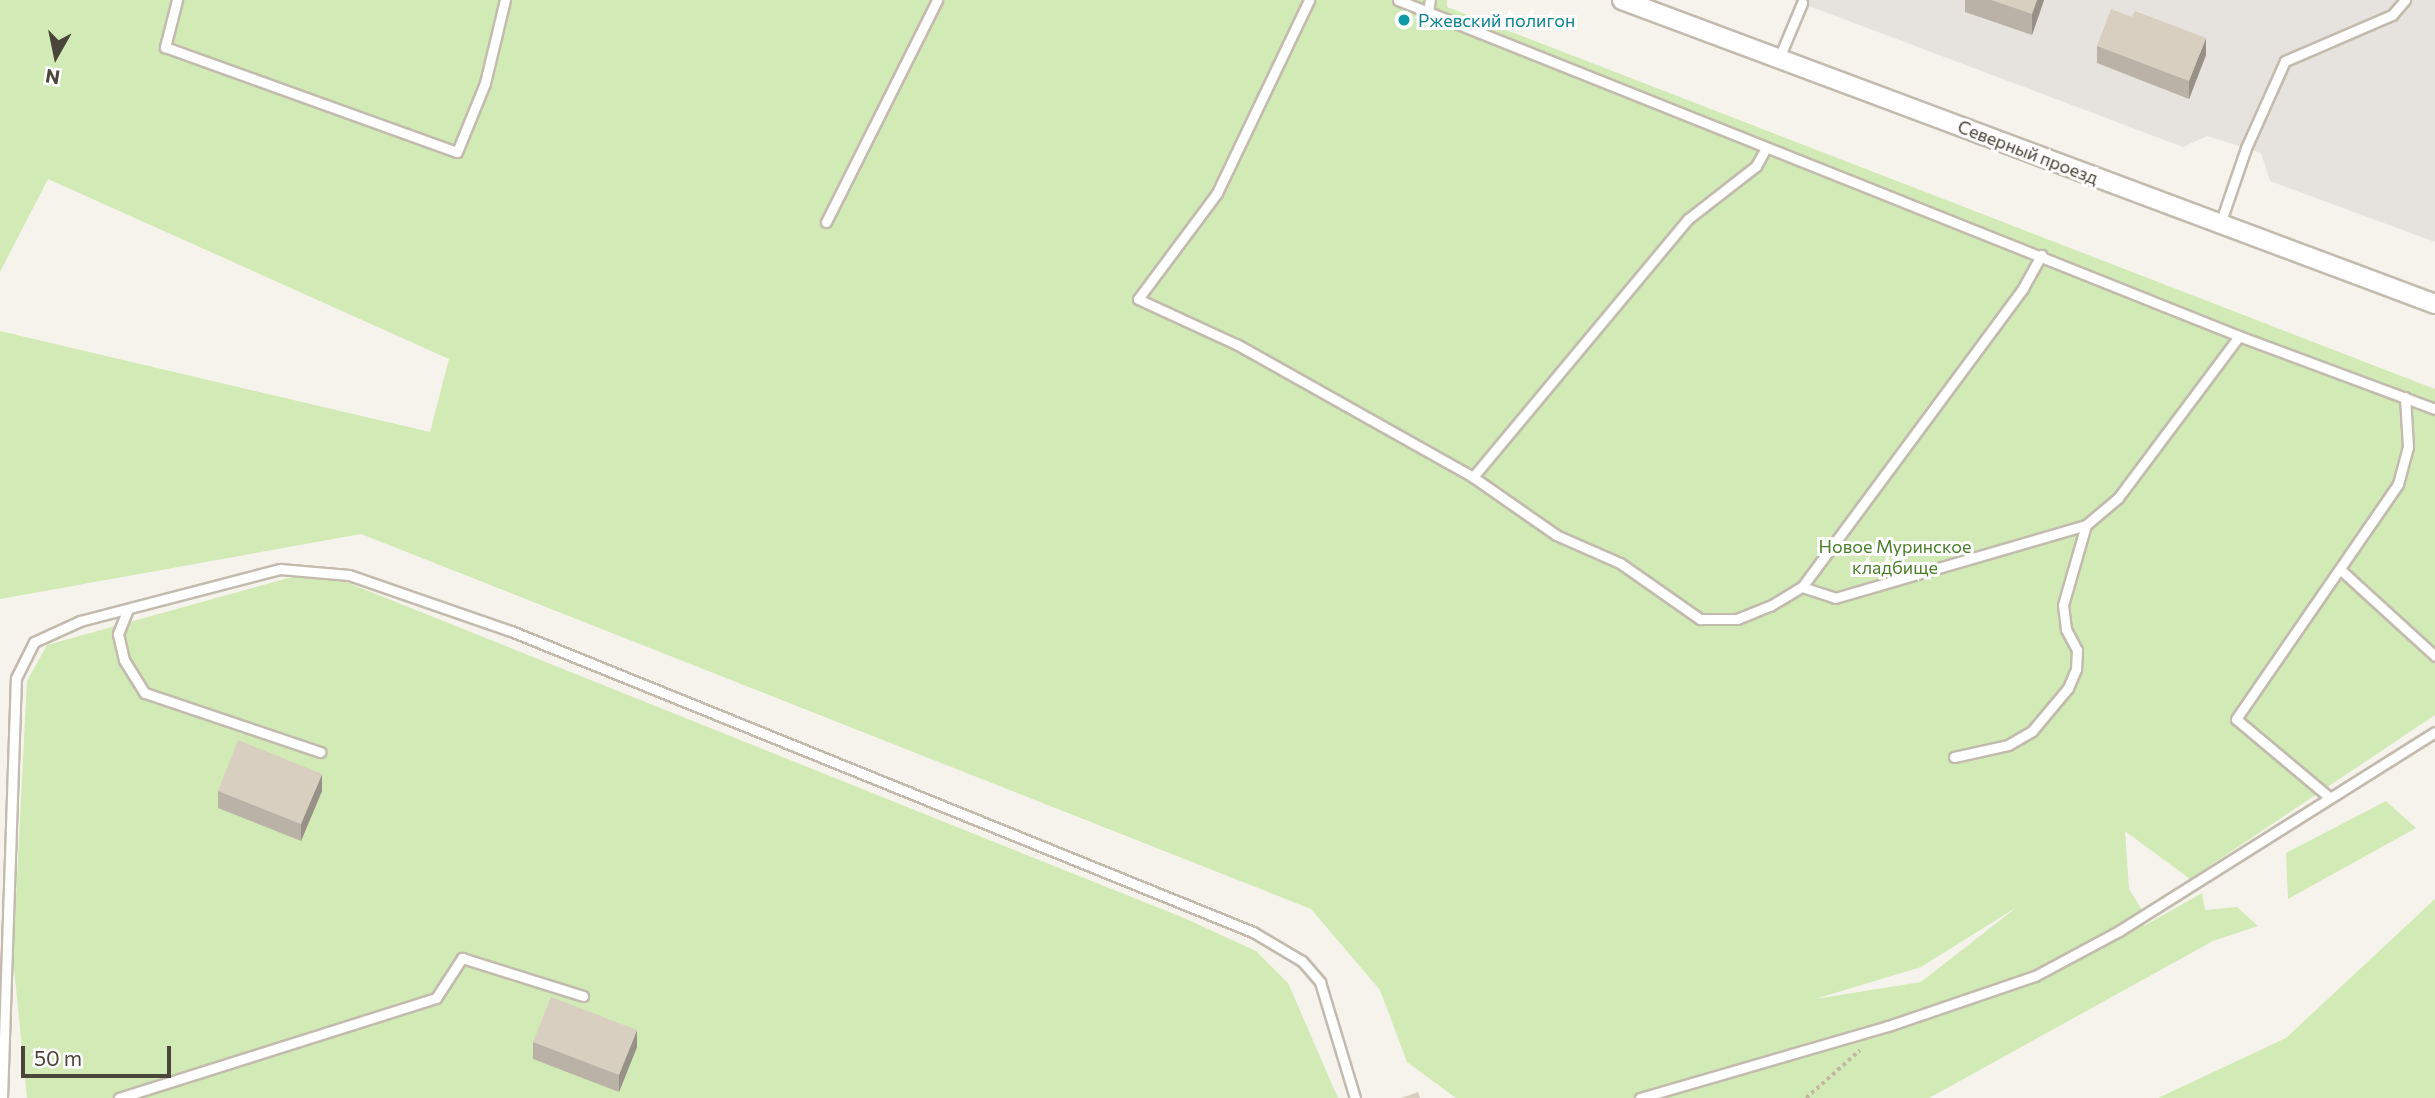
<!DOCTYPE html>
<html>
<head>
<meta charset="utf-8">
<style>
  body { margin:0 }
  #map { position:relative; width:2435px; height:1098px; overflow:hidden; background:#f6f3ec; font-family:Commissioner,sans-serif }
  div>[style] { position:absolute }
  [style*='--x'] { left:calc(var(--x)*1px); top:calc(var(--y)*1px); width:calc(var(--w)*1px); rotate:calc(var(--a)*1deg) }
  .industrial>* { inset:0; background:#e6e2dd }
  .green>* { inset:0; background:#d2eab5 }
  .path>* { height:3.5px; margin-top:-1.75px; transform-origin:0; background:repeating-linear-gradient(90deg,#c4b79f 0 3.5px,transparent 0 7px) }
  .roads { filter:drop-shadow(2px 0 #c2bbae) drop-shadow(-2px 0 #c2bbae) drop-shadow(0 2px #c2bbae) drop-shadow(0 -2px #c2bbae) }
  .lane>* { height:9px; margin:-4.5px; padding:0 4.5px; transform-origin:4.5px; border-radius:4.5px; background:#fff }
  .street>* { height:18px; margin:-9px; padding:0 9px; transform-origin:9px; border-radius:9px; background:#fff }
  .wall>* { inset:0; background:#bab2a6 }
  .shaded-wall>* { inset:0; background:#979187 }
  .building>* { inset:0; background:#d8cfc1 }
  .dots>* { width:19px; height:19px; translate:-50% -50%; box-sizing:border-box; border:4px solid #fff; border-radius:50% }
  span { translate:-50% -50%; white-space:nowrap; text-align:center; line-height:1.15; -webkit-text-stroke:6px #fff; paint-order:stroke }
  .culture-label { font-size:18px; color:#0d838f }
  .left { translate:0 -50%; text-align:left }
  .street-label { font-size:18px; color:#4b4439 }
  .park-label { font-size:18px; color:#4a7f2a }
  .north { position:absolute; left:21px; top:21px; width:70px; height:70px; -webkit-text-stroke:5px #fff; paint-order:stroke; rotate:189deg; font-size:19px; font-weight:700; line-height:28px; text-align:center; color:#4b4439 }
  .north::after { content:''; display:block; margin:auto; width:24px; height:32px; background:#4b4439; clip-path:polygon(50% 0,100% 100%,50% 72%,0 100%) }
  .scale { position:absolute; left:21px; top:1046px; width:150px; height:32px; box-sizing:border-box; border:4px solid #4b4439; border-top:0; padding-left:9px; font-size:21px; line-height:24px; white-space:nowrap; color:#4b4439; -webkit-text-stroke:5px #fff; paint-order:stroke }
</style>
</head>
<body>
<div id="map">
  <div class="industrial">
    <div style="clip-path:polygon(1793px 0,2435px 0,2435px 242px,2270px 181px,2261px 153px,2207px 136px,2183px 147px)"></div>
  </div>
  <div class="green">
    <div style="clip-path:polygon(evenodd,0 0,1447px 0,1447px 7px,2435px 389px,2435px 715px,2190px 879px,2125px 831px,2129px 889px,2145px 915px,2144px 926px,2202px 893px,2205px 910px,2237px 907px,2258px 926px,2213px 941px,1929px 1098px,1456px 1098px,1407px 1062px,1380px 990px,1311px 909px,361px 534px,0 599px,0 331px,430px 432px,449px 359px,48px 179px,0 272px,0 0,2017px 907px,1921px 982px,1815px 999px,1921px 967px,2017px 907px)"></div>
    <div style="clip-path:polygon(292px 577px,346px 582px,1184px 918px,1256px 951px,1288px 983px,1338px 1098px,27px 1098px,13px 958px,27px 681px,47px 645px)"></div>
    <div style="clip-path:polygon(2386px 801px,2416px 828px,2288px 899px,2286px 853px)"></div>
    <div style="clip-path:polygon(2435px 899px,2435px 1098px,2158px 1098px,2286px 1038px)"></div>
  </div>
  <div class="path">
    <div style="--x:1806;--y:1098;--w:72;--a:-41.6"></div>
  </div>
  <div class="roads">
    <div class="lane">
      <div style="--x:177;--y:0;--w:49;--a:104.3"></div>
      <div style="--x:165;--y:47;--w:310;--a:19.8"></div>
      <div style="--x:457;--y:152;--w:74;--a:-67.9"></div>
      <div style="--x:485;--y:83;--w:85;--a:-76.5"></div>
      <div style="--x:1309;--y:0;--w:214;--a:115.5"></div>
      <div style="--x:1217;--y:193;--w:132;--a:126.7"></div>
      <div style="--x:1138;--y:299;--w:110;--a:24.7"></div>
      <div style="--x:1238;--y:345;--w:270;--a:29.3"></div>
      <div style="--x:1473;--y:477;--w:101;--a:34.9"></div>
      <div style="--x:1556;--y:535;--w:70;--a:23.6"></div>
      <div style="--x:1620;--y:563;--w:98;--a:35"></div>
      <div style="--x:1700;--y:619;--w:37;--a:0"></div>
      <div style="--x:1737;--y:619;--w:35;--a:-22"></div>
      <div style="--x:1770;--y:606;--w:37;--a:-31"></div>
      <div style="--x:1802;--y:587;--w:372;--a:-53.5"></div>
      <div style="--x:2023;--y:288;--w:38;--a:-61"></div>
      <div style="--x:1398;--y:0;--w:906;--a:21.78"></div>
      <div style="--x:2239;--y:336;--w:209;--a:20.4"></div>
      <div style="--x:1428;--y:12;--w:12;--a:-81"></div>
      <div style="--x:1779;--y:58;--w:60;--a:-67.3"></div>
      <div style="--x:826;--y:222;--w:248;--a:-63.4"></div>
      <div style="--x:2220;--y:224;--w:80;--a:-71.1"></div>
      <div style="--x:2246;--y:148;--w:95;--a:-65.9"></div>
      <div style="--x:2285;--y:61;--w:116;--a:-23.3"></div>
      <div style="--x:2392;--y:15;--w:20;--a:-49"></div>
      <div style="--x:1473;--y:477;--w:336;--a:-50.2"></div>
      <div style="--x:1688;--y:219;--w:86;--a:-37.9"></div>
      <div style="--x:1756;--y:166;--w:21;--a:-61"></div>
      <div style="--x:2342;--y:571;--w:126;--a:42.4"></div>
      <div style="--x:1802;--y:587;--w:35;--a:18"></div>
      <div style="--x:1835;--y:598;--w:261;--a:-16.2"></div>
      <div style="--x:2086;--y:525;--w:42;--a:-40.2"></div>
      <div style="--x:2118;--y:498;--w:202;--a:-53.2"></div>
      <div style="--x:128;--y:609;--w:27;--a:112"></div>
      <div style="--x:118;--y:634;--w:27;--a:77"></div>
      <div style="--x:124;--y:660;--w:39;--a:58"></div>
      <div style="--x:145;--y:693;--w:185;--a:18.6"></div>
      <div style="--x:1954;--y:757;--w:55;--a:-12.5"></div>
      <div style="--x:2008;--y:745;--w:28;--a:-30"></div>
      <div style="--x:2032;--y:731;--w:56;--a:-50.1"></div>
      <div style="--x:2068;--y:688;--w:21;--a:-67"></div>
      <div style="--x:2076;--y:669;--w:19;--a:-87"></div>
      <div style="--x:2077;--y:650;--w:24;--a:-118"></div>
      <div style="--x:2066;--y:629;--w:24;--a:-97"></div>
      <div style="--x:2063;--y:605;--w:83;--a:-74"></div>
      <div style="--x:2329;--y:797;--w:121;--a:-140"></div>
      <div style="--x:2236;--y:719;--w:285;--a:-55.4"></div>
      <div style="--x:2398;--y:484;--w:38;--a:-75"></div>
      <div style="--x:2408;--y:447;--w:50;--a:-93.4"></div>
      <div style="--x:2;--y:1098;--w:420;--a:-88.1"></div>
      <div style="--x:16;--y:678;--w:40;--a:-63.4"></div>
      <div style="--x:34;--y:642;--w:51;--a:-24.5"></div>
      <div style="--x:80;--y:621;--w:207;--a:-14.6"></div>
      <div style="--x:280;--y:569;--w:69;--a:5"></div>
      <div style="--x:349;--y:575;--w:171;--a:19.1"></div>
      <div style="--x:511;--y:631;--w:801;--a:22.08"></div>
      <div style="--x:1253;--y:932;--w:57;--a:30.6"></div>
      <div style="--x:1302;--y:961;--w:28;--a:49"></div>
      <div style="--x:1320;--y:982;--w:121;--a:73.2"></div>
      <div style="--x:119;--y:1098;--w:332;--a:-17.5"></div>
      <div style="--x:436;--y:998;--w:48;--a:-57"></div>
      <div style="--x:462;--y:958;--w:127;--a:17.4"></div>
      <div style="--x:1640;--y:1098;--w:258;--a:-16.2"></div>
      <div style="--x:1888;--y:1026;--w:155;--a:-18.8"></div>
      <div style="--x:2035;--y:976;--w:95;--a:-28.2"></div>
      <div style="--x:2119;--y:931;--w:373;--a:-32.2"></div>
    </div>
    <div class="street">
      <div style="--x:1622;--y:0;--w:868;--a:20.5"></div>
    </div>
  </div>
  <div class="wall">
    <div style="clip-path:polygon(1965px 0,2044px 0,2032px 35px,1965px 12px)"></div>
    <div style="clip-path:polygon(2097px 46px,2206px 55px,2189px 99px,2097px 63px)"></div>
    <div style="clip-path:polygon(218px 791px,322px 791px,301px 841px,218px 808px)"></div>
    <div style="clip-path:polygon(533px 1042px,637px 1047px,619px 1092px,533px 1059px)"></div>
  </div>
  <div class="shaded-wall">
    <div style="clip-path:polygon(2037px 0,2044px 0,2032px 35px,2032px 14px)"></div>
    <div style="clip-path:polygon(2206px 38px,2206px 55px,2189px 99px,2189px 81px)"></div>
    <div style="clip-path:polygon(322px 774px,322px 791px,301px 841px,301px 824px)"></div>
    <div style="clip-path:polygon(637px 1030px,637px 1047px,619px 1092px,619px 1075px)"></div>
  </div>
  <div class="building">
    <div style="clip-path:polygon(1991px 0,2037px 0,2032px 14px)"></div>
    <div style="clip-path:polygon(2111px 9px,2132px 17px,2135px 11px,2206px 38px,2189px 81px,2097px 46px)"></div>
    <div style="clip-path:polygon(238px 740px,322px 774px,301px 824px,218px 791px)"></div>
    <div style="clip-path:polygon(551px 997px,637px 1030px,619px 1075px,533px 1042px)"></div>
    <div style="clip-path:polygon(1418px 1092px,1420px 1098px,1401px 1098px)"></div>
  </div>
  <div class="dots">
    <div style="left:1404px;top:20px;background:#0f9aa8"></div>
  </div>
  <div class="culture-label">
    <span class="left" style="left:1418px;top:20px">Ржевский полигон</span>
  </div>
  <div class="street-label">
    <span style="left:2028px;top:152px;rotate:21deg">Северный проезд</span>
  </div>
  <div class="park-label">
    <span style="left:1895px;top:557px">Новое Муринское<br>кладбище</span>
  </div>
  <div class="north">N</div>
  <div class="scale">50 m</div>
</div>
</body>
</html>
